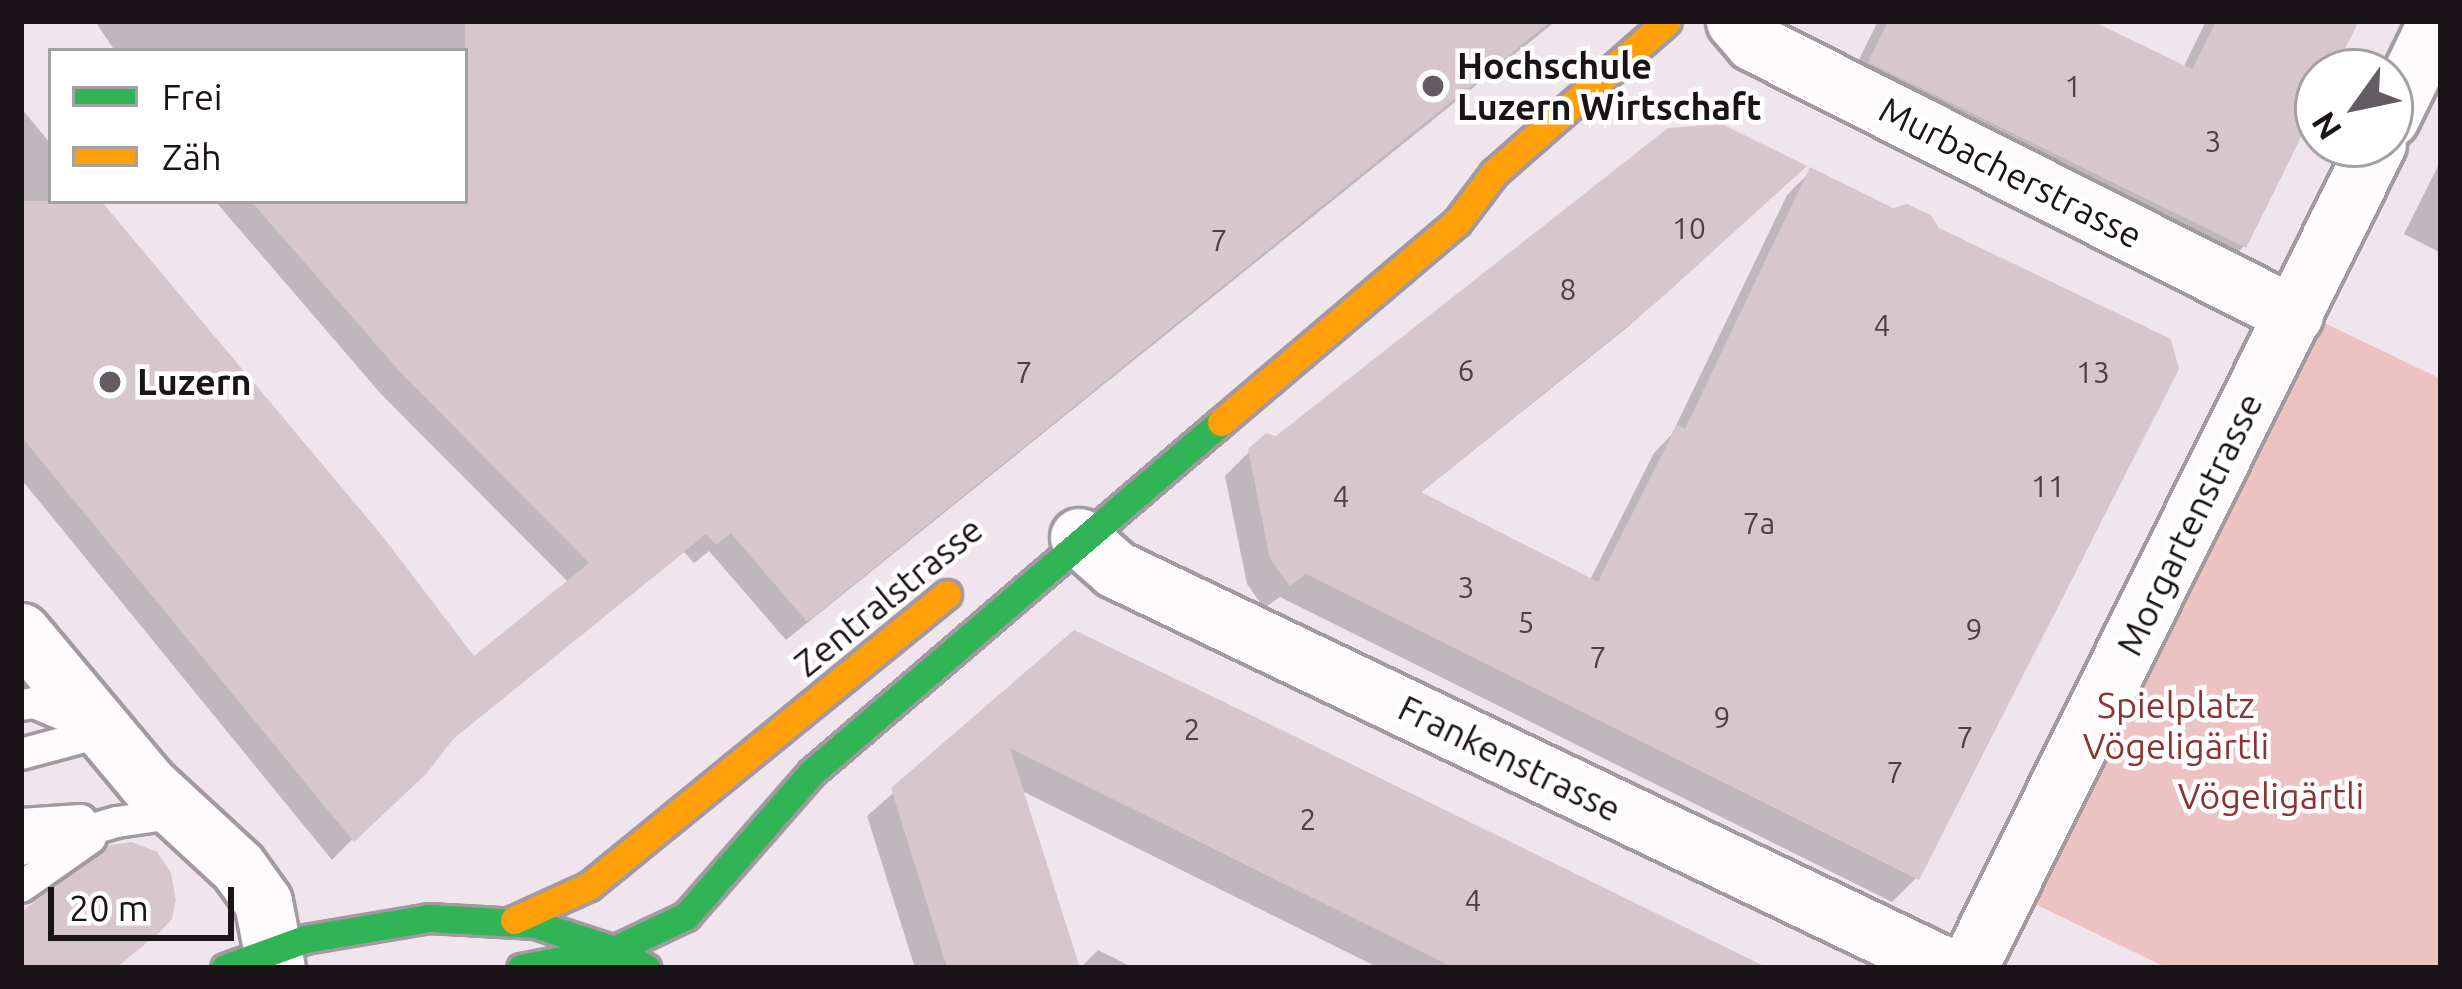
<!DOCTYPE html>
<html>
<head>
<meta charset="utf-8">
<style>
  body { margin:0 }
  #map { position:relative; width:2462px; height:989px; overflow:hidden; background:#f0e5ed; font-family:Ubuntu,sans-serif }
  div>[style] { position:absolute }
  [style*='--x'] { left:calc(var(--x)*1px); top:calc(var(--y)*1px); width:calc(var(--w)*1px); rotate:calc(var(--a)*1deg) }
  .green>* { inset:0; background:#ecc2c3 }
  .shadow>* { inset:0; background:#0003 }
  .building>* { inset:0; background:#d8c6cd }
  .roads { filter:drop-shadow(3px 0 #a29aa0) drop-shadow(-3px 0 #a29aa0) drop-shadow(0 3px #a29aa0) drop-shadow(0 -3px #a29aa0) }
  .lane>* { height:30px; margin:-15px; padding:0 15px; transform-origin:15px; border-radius:15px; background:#fdfbfc }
  .street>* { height:57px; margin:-28.5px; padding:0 28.5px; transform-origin:28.5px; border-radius:28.5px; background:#fdfbfc }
  .fast>* { height:27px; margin:-13.5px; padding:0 13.5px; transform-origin:13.5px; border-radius:13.5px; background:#30b455 }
  .slow>* { height:27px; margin:-13.5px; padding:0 13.5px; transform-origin:13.5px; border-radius:13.5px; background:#ff9f0a }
  .dots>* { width:33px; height:33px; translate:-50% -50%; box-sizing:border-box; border:6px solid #fff; border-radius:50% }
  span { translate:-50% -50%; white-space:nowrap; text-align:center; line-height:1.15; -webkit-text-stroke:9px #fff; paint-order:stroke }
  .number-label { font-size:30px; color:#4a4045 }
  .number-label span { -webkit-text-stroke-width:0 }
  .poi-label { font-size:36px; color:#1a1318; font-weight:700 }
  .left { translate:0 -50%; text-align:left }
  .street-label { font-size:36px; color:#1a1318 }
  .park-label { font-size:36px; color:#8c3334 }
  .frame { position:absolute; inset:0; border:24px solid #1a1318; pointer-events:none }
  .legend { position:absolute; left:48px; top:48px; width:420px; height:156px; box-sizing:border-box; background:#fff; border:3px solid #a3a1a3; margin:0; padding:15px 21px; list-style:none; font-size:36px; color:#1a1318 }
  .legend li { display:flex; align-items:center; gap:24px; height:60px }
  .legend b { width:60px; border:3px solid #a3a1a3 }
  .north { position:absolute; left:2294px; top:48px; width:120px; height:120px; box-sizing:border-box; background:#fff; border:3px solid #a3a1a3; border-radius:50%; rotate:237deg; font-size:33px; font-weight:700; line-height:48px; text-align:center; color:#1a1318 }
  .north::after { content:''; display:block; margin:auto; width:42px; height:54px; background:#655c63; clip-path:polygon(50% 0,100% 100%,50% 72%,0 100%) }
  .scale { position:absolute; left:48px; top:887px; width:186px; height:54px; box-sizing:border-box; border:6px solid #1a1318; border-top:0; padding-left:15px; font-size:36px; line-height:42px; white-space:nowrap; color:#1a1318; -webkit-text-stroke:9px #fff; paint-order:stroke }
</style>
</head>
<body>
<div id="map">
  <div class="green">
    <div style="clip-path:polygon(2312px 317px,2441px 379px,2441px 968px,2167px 968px,2033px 903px)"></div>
  </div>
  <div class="shadow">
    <div style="clip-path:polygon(95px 21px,1556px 21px,786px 640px,709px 551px,694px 563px,684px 552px,443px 747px,332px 860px,21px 479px,21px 108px,51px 144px,51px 201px,98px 201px,474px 661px,569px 583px,381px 394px,215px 201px,465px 201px,465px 51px,115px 51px)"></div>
    <div style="clip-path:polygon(1878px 21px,2086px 21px,2183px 68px,2206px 21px,2355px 21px,2330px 72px,2318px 72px,2318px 96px,2244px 246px,2220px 270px,1846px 86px)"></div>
    <div style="clip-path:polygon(2441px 160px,2441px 253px,2404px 234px)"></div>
    <div style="clip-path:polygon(1811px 171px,1916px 878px,1892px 902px,1280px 597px,1264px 608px,1247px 584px,1225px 476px,1250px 451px,1779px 189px,1630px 325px,1419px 494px,1590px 580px,1654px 453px,1672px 434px,1787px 195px)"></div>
    <div style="clip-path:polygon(1075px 633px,1762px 968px,1379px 968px,1020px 790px,1077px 968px,915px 968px,867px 816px)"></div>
    <div style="clip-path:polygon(1098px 950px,1134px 968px,1080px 968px)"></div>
  </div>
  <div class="building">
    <div style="clip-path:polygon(465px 21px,1551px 21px,807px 622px,731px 533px,716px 545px,706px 534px,454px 738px,426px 774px,354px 842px,21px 436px,21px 201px,101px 201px,380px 533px,474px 656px,589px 563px,401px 373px,251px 201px,465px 201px)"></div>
    <div style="clip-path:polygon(1888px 21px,2092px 21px,2192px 69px,2216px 21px,2359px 21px,2333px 72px,2318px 72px,2318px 103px,2246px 248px,1868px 62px)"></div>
    <div style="clip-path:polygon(1722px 124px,1807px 166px,1658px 301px,1421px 492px,1598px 582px,1677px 425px,1685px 429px,1810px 167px,1893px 208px,1907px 204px,1931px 215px,1939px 228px,2171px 339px,2179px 369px,1919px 880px,1306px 574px,1290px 586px,1270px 559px,1248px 449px,1266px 433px,1276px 436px,1668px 128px)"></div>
    <div style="clip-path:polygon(1074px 630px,1253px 716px,1768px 968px,1454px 968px,1010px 748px,1080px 968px,947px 968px,891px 788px)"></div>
    <div style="clip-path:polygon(132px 842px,157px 852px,171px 873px,176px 900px,172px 919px,160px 932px,116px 968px,21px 968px,21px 912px,109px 845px)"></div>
  </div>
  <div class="roads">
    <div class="lane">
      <div style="--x:21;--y:705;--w:13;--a:-9"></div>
      <div style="--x:34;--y:703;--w:57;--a:22.5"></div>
      <div style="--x:21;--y:754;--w:85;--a:-15"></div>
      <div style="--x:21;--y:824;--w:60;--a:-3.8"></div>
      <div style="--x:21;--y:850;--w:100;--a:-16.3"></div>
      <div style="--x:117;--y:822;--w:62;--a:-8.4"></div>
      <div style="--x:21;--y:887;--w:85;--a:-35"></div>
    </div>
    <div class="street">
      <div style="--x:1735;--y:21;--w:28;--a:49"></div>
      <div style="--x:1753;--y:42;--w:606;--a:26.78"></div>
      <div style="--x:2390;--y:118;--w:108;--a:-64.1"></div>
      <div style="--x:1079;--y:537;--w:48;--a:41.6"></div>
      <div style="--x:1115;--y:569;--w:925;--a:25.57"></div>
      <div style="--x:21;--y:632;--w:198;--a:50.1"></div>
      <div style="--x:148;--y:784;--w:122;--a:42.7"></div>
      <div style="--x:238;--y:867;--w:43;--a:54.5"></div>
      <div style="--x:263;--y:902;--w:67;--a:78.9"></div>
      <div style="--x:1968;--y:968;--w:920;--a:-63.6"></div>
    </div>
    <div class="fast">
      <div style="--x:225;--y:968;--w:85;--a:-19.9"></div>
      <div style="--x:305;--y:939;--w:126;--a:-9.6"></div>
      <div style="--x:429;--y:918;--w:106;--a:3.2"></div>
      <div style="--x:535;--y:924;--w:83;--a:18.2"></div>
      <div style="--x:614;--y:950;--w:37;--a:29"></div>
      <div style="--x:521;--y:968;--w:95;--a:-11"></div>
      <div style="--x:614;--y:950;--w:80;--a:-25.3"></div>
      <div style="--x:686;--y:916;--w:190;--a:-48.8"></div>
      <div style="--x:811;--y:773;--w:540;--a:-40.57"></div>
    </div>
    <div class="slow">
      <div style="--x:1221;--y:422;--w:309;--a:-40.3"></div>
      <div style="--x:1457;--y:222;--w:61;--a:-52.9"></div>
      <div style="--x:1494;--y:173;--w:230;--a:-41.3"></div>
      <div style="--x:514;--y:920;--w:82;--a:-24.4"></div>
      <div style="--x:589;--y:886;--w:462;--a:-39.2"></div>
    </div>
  </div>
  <div class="dots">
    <div style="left:1433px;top:86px;background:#655c63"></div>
    <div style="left:110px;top:382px;background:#655c63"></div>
  </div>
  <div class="number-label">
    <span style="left:2073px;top:86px">1</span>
    <span style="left:2213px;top:141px">3</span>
    <span style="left:1689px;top:228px">10</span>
    <span style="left:1219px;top:240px">7</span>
    <span style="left:1568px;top:289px">8</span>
    <span style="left:1882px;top:325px">4</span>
    <span style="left:1466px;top:370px">6</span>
    <span style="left:1024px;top:372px">7</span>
    <span style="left:2093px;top:372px">13</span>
    <span style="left:2048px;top:486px">11</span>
    <span style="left:1341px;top:496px">4</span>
    <span style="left:1759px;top:523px">7a</span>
    <span style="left:1466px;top:587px">3</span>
    <span style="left:1526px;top:622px">5</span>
    <span style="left:1974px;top:629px">9</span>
    <span style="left:1598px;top:657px">7</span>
    <span style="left:1722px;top:717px">9</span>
    <span style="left:1192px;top:729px">2</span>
    <span style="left:1965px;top:737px">7</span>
    <span style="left:1895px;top:772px">7</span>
    <span style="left:1308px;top:819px">2</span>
    <span style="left:1473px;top:900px">4</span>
  </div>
  <div class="poi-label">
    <span class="left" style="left:1457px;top:86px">Hochschule<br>Luzern Wirtschaft</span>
    <span class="left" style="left:137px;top:382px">Luzern</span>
  </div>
  <div class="street-label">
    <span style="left:2011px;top:172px;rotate:27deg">Murbacherstrasse</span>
    <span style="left:2189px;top:524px;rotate:-64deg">Morgartenstrasse</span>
    <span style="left:888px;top:596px;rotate:-39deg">Zentralstrasse</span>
    <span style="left:1510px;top:758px;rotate:26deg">Frankenstrasse</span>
  </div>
  <div class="park-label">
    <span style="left:2176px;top:725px">Spielplatz<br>Vögeligärtli</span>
    <span style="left:2271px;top:796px">Vögeligärtli</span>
  </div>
  <div class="frame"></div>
  <ul class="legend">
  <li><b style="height:15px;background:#30b455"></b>Frei</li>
  <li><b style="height:15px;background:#ff9f0a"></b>Zäh</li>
  </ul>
  <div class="north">N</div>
  <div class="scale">20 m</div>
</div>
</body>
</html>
